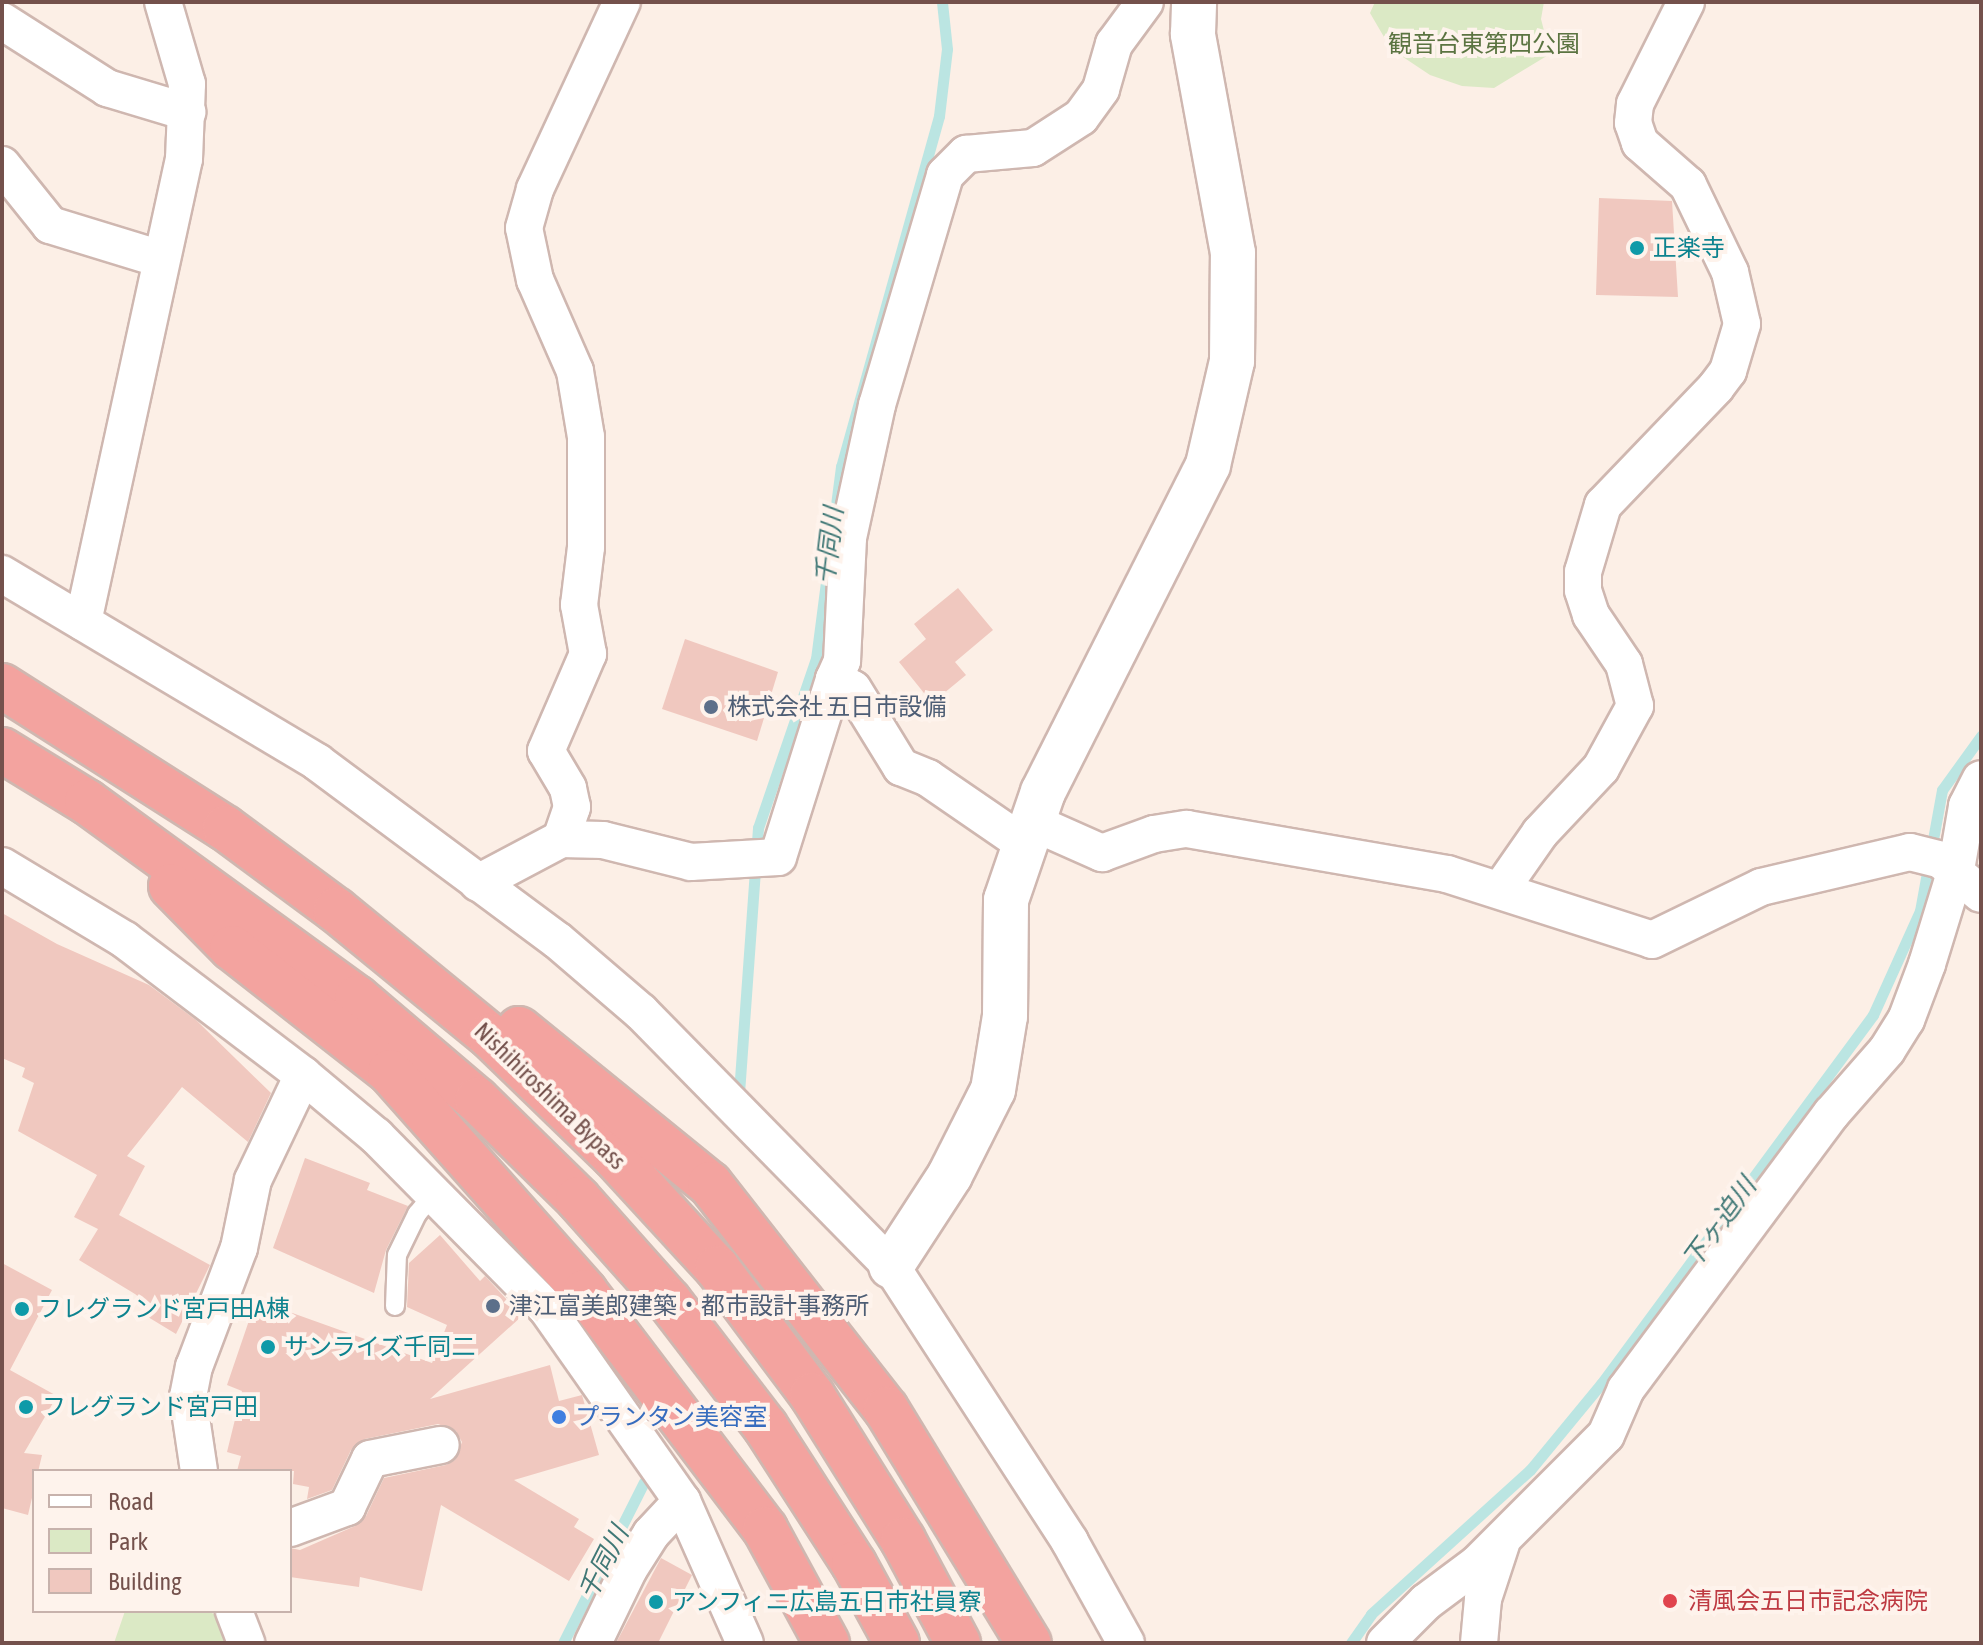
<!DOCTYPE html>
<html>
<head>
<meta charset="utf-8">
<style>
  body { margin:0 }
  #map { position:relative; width:1983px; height:1645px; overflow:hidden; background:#fcefe6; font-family:"Asap Condensed","Noto Sans JP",sans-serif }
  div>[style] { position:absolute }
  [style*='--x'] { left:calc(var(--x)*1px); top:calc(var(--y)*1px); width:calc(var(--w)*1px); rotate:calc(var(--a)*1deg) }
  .green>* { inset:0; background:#dbe9c5 }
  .stream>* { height:11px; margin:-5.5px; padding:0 5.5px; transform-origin:5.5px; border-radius:5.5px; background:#bbe5e2 }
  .building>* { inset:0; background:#f0c8bf }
  .roads { filter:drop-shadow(2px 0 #cfb7b0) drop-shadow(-2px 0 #cfb7b0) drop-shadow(0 2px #cfb7b0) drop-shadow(0 -2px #cfb7b0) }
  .lane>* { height:18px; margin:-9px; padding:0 9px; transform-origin:9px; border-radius:9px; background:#fff }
  .street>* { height:36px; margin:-18px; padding:0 18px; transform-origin:18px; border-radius:18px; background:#fff }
  .secondary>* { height:44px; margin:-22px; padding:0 22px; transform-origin:22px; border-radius:22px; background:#fff }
  .highway>* { height:44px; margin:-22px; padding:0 22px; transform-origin:22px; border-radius:22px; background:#f3a39f }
  .dots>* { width:22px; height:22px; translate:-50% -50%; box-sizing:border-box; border:4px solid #fef3ec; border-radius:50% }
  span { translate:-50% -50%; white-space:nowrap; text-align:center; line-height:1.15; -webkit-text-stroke:8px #fef3ec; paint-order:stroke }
  .park-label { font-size:24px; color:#5b7441 }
  .culture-label { font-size:24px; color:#0d838f }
  .left { translate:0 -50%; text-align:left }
  .service-label { font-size:24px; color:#4e5e75 }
  .street-label { font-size:24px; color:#74514c }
  .shop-label { font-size:24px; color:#366cbe }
  .health-label { font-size:24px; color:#be3a42 }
  .water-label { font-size:26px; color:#407876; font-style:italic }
  .frame { position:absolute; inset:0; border:4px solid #74514c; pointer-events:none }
  .legend { position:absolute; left:32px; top:1469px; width:260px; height:144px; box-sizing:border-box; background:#fef3ec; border:2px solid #c7b2ac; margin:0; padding:10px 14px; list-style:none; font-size:24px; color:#74514c }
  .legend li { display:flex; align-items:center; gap:16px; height:40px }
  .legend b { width:40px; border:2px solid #c7b2ac }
</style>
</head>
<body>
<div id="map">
  <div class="green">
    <div style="clip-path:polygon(1375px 2px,1544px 2px,1541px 19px,1550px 54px,1494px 88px,1462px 86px,1430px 75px,1391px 49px,1370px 13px)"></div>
    <div style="clip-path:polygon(125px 1611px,206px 1611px,220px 1616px,226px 1643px,114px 1643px)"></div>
  </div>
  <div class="stream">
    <div style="--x:739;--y:1093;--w:266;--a:-85.9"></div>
    <div style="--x:758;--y:828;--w:179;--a:-71.1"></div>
    <div style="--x:816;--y:659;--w:194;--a:-82.6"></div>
    <div style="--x:841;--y:467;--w:364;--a:-74.4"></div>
    <div style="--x:939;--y:116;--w:67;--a:-83.2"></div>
    <div style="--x:947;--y:49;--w:47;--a:-96.1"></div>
    <div style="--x:563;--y:1643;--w:180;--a:-63.3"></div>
    <div style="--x:1351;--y:1643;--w:35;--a:-55"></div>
    <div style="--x:1371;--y:1614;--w:215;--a:-42.2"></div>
    <div style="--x:1530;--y:1470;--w:112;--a:-50.5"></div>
    <div style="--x:1601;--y:1384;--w:458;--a:-53.6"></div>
    <div style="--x:1873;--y:1015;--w:114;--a:-65.7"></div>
    <div style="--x:1920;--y:911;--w:123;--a:-79.7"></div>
    <div style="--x:1942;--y:790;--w:67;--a:-54.2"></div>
  </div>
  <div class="building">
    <div style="clip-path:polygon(1599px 198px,1672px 201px,1678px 297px,1596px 295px)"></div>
    <div style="clip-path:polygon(958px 588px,993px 630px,955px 662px,966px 675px,932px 703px,899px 662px,926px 639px,914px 624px)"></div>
    <div style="clip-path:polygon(685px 639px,778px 672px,757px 741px,662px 709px)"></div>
    <div style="clip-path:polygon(2px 913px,57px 944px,149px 985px,196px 1020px,271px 1093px,248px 1142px,182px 1087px,127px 1156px,145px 1166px,119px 1215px,210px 1265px,176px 1334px,148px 1317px,153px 1308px,135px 1294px,79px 1260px,98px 1229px,74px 1217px,97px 1175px,18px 1131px,34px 1083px,22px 1077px,25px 1068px,2px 1058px)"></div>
    <div style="clip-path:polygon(305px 1158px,370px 1183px,367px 1190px,408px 1206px,386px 1250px,374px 1293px,273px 1248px)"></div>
    <div style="clip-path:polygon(440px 1235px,480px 1281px,485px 1276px,522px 1316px,430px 1399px,550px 1365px,559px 1401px,582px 1395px,599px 1455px,514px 1480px,579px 1519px,574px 1527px,594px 1539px,569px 1581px,441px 1505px,422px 1591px,360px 1577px,359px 1587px,290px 1577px,290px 1548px,300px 1550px,355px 1526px,366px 1516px,384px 1478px,446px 1465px,455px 1460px,462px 1442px,456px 1431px,438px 1424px,365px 1439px,351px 1450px,332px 1490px,307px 1499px,309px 1487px,293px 1484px,294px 1471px,237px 1471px,241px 1456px,227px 1452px,242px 1391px,227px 1385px,256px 1300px,432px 1363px,447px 1325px,407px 1307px,409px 1263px)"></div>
    <div style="clip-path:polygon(2px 1263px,52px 1290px,10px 1370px,57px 1396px,24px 1453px,42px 1455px,28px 1515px,2px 1508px)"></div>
    <div style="clip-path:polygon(661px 1558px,692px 1575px,658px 1643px,616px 1643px)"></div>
  </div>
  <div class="roads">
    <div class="lane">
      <div style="--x:395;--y:1306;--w:51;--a:-87.8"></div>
      <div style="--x:397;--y:1255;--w:46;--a:-64"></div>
      <div style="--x:417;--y:1214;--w:26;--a:-50"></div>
    </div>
    <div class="street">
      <div style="--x:2;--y:21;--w:125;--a:32.5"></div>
      <div style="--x:107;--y:88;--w:84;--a:16.7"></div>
      <div style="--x:2;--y:165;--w:77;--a:51.3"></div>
      <div style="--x:50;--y:225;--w:116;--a:17"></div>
      <div style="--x:2;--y:574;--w:367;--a:30.8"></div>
      <div style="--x:317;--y:762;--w:299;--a:36.6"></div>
      <div style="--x:557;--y:940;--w:111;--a:40.6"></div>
      <div style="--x:641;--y:1012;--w:356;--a:45.5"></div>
      <div style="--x:891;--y:1266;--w:329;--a:57"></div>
      <div style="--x:1070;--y:1542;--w:115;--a:61"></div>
      <div style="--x:83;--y:622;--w:474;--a:-77.7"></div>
      <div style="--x:184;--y:159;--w:75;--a:-87.7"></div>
      <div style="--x:187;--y:84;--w:85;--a:-106.3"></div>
      <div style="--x:834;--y:679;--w:20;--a:-66"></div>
      <div style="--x:842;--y:661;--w:123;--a:-87.2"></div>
      <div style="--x:848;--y:538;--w:136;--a:-77.7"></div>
      <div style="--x:877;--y:405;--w:240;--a:-73.5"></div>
      <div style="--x:945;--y:175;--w:30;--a:-45"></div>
      <div style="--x:966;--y:154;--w:67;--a:-5.1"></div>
      <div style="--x:1033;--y:148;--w:57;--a:-32.9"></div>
      <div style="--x:1081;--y:117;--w:34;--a:-54"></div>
      <div style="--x:1101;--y:89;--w:47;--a:-73.9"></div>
      <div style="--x:1114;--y:44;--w:52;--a:-53.6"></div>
      <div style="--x:1032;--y:822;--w:77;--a:23.9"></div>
      <div style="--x:1102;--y:853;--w:55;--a:-20.1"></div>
      <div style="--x:1154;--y:834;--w:33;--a:-9"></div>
      <div style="--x:1187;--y:829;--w:264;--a:9.8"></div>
      <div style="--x:1447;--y:874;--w:215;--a:17.8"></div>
      <div style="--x:1652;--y:940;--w:121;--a:-25.9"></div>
      <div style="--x:1761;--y:887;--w:153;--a:-13.2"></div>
      <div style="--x:1910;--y:852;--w:32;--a:14"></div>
      <div style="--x:1941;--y:860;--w:52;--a:40.4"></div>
      <div style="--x:561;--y:839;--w:34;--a:-71"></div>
      <div style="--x:572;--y:807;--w:19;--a:-102"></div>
      <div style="--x:568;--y:788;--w:43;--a:-120.7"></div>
      <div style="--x:546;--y:751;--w:106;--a:-66.6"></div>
      <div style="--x:588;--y:654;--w:50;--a:-100.4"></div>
      <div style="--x:579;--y:605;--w:58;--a:-83.1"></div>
      <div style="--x:586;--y:547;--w:110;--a:-90"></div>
      <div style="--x:586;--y:437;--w:67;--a:-99.5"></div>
      <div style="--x:575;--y:371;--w:99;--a:-113.7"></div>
      <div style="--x:535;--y:280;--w:53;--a:-101.9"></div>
      <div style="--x:524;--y:228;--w:41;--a:-74.2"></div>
      <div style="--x:535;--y:189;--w:206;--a:-65.1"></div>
      <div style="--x:2;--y:866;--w:144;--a:31"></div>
      <div style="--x:125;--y:940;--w:223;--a:37.2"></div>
      <div style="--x:303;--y:1075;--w:95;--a:39.9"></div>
      <div style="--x:376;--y:1136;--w:243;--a:45.3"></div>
      <div style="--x:547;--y:1309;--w:235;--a:54.9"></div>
      <div style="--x:682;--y:1501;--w:155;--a:66.1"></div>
      <div style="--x:478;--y:883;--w:94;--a:-27.9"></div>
      <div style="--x:561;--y:839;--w:42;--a:1.4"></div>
      <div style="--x:603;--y:840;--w:91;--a:14"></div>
      <div style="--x:691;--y:862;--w:87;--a:-3.3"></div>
      <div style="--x:778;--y:857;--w:187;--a:-72.5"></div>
      <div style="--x:834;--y:679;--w:21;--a:28"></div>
      <div style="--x:853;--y:689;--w:92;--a:58.4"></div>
      <div style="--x:901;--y:767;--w:29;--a:22"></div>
      <div style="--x:928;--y:778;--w:116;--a:34.5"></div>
      <div style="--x:1501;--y:889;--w:68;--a:-55.1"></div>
      <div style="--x:1540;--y:833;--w:89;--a:-46.8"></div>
      <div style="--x:1601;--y:768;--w:71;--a:-61.3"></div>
      <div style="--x:1635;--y:706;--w:43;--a:-104.7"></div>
      <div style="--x:1624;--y:664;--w:59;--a:-124"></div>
      <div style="--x:1591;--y:615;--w:26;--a:-108"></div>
      <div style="--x:1583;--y:590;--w:18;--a:-90"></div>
      <div style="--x:1583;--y:572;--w:70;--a:-73.4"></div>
      <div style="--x:1603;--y:505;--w:163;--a:-46.2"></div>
      <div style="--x:1716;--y:387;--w:20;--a:-53"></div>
      <div style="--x:1728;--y:371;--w:49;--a:-73.4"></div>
      <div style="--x:1742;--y:324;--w:53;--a:-103"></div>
      <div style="--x:1730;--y:272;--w:97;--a:-115.8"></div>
      <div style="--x:1688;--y:185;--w:64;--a:-138.8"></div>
      <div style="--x:1640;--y:143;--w:21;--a:-109"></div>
      <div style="--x:1633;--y:123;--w:19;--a:-84"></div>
      <div style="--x:1635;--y:104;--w:114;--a:-63.4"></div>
      <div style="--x:199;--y:1471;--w:75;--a:-98.5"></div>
      <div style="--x:188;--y:1397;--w:31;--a:-79"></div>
      <div style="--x:194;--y:1367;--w:127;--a:-69.3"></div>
      <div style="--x:239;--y:1248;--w:69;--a:-78.4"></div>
      <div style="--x:253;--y:1180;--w:116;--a:-64.5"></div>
      <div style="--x:290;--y:1528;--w:61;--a:-20.2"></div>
      <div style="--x:347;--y:1507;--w:53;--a:-64.4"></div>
      <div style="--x:370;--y:1459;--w:72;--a:-11.2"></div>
      <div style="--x:234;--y:1611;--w:34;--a:69"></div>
      <div style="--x:593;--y:1643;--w:82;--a:-64.1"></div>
      <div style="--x:629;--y:1569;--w:41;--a:-57.8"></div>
      <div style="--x:651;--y:1534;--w:45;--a:-46.8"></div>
      <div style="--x:1385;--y:1643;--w:58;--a:-45"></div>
      <div style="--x:1426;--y:1602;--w:64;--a:-36.7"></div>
      <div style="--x:1477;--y:1564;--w:182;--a:-45"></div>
      <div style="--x:1606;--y:1435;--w:50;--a:-66.5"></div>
      <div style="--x:1626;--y:1389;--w:343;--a:-53.3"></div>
      <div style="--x:1831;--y:1114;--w:85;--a:-48.8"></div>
      <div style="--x:1887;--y:1050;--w:36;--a:-58"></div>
      <div style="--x:1906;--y:1020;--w:60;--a:-69.4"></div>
      <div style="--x:1927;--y:964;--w:98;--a:-72.9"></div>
      <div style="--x:1956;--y:870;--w:65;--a:-80.2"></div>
      <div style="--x:1967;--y:806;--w:30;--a:-63"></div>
      <div style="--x:1479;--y:1643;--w:44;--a:-84.8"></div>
      <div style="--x:1483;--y:1599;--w:58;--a:-71.9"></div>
    </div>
    <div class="secondary">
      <div style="--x:891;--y:1266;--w:108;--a:-57"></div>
      <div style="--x:950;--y:1175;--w:95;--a:-63.2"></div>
      <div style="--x:993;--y:1090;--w:75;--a:-80.8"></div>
      <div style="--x:1005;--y:1016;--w:116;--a:-89.5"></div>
      <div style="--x:1006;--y:900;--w:114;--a:-71.1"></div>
      <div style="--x:1043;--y:792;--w:366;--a:-63.2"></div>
      <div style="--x:1208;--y:465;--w:107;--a:-77"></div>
      <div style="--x:1232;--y:361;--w:108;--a:-89.5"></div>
      <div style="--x:1233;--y:253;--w:223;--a:-100.4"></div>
      <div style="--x:1193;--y:34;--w:32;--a:-88"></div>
    </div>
    <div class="highway">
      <div style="--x:2;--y:686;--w:264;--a:32.5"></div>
      <div style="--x:225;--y:828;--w:138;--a:36.5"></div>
      <div style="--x:336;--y:910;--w:199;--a:39.3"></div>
      <div style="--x:490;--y:1036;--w:173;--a:44.1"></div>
      <div style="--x:614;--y:1156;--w:152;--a:47.4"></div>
      <div style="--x:717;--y:1268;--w:159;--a:53.2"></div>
      <div style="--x:812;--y:1395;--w:171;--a:57.9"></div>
      <div style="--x:903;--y:1540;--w:117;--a:61.9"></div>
      <div style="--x:2;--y:750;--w:100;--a:31.5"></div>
      <div style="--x:87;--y:802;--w:334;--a:36"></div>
      <div style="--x:357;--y:998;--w:157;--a:40.4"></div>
      <div style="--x:477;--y:1100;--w:141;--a:44.4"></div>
      <div style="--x:578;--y:1199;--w:137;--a:48.3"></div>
      <div style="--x:669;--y:1301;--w:158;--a:52.5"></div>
      <div style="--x:765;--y:1426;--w:164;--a:57.2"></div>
      <div style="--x:854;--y:1564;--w:90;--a:61.4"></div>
      <div style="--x:171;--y:886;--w:87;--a:45.5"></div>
      <div style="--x:232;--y:948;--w:201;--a:38.1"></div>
      <div style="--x:390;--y:1072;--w:294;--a:48.4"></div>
      <div style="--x:585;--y:1292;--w:298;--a:52.8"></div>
      <div style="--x:765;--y:1529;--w:130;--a:61.5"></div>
      <div style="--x:519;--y:1029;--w:246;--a:39.1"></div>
      <div style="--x:710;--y:1184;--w:286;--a:52"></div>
      <div style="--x:886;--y:1409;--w:274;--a:58.6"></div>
    </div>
  </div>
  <div class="dots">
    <div style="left:1637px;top:248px;background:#0f9aa8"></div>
    <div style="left:711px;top:707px;background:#5c6f8a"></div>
    <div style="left:493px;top:1306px;background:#5c6f8a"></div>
    <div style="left:22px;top:1309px;background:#0f9aa8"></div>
    <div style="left:268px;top:1347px;background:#0f9aa8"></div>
    <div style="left:26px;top:1407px;background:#0f9aa8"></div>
    <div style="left:559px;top:1417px;background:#3f7fe0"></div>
    <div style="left:1670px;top:1601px;background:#e0444e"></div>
    <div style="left:656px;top:1602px;background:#0f9aa8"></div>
  </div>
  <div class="park-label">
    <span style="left:1484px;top:44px">観音台東第四公園</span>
  </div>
  <div class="culture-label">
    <span class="left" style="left:1653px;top:248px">正楽寺</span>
    <span class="left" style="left:38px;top:1309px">フレグランド宮戸田A棟</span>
    <span class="left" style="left:284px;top:1347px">サンライズ千同二</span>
    <span class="left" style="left:42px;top:1407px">フレグランド宮戸田</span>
    <span class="left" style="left:672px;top:1602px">アンフィニ広島五日市社員寮</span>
  </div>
  <div class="service-label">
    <span class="left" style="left:727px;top:707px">株式会社 五日市設備</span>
    <span class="left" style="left:509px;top:1306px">津江富美郎建築・都市設計事務所</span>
  </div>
  <div class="street-label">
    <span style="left:550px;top:1096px;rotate:44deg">Nishihiroshima Bypass</span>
  </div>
  <div class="shop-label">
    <span class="left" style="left:575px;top:1417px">プランタン美容室</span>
  </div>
  <div class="health-label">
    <span class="left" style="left:1688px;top:1601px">清風会五日市記念病院</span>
  </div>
  <div class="water-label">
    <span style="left:830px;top:546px;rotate:-83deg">千同川</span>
    <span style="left:1720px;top:1223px;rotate:-54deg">下ヶ迫川</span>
    <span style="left:604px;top:1563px;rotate:-63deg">千同川</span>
  </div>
  <div class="frame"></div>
  <ul class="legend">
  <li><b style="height:10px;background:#fff"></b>Road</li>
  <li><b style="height:22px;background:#dbe9c5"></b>Park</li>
  <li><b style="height:22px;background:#f0c8bf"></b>Building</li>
  </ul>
</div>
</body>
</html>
